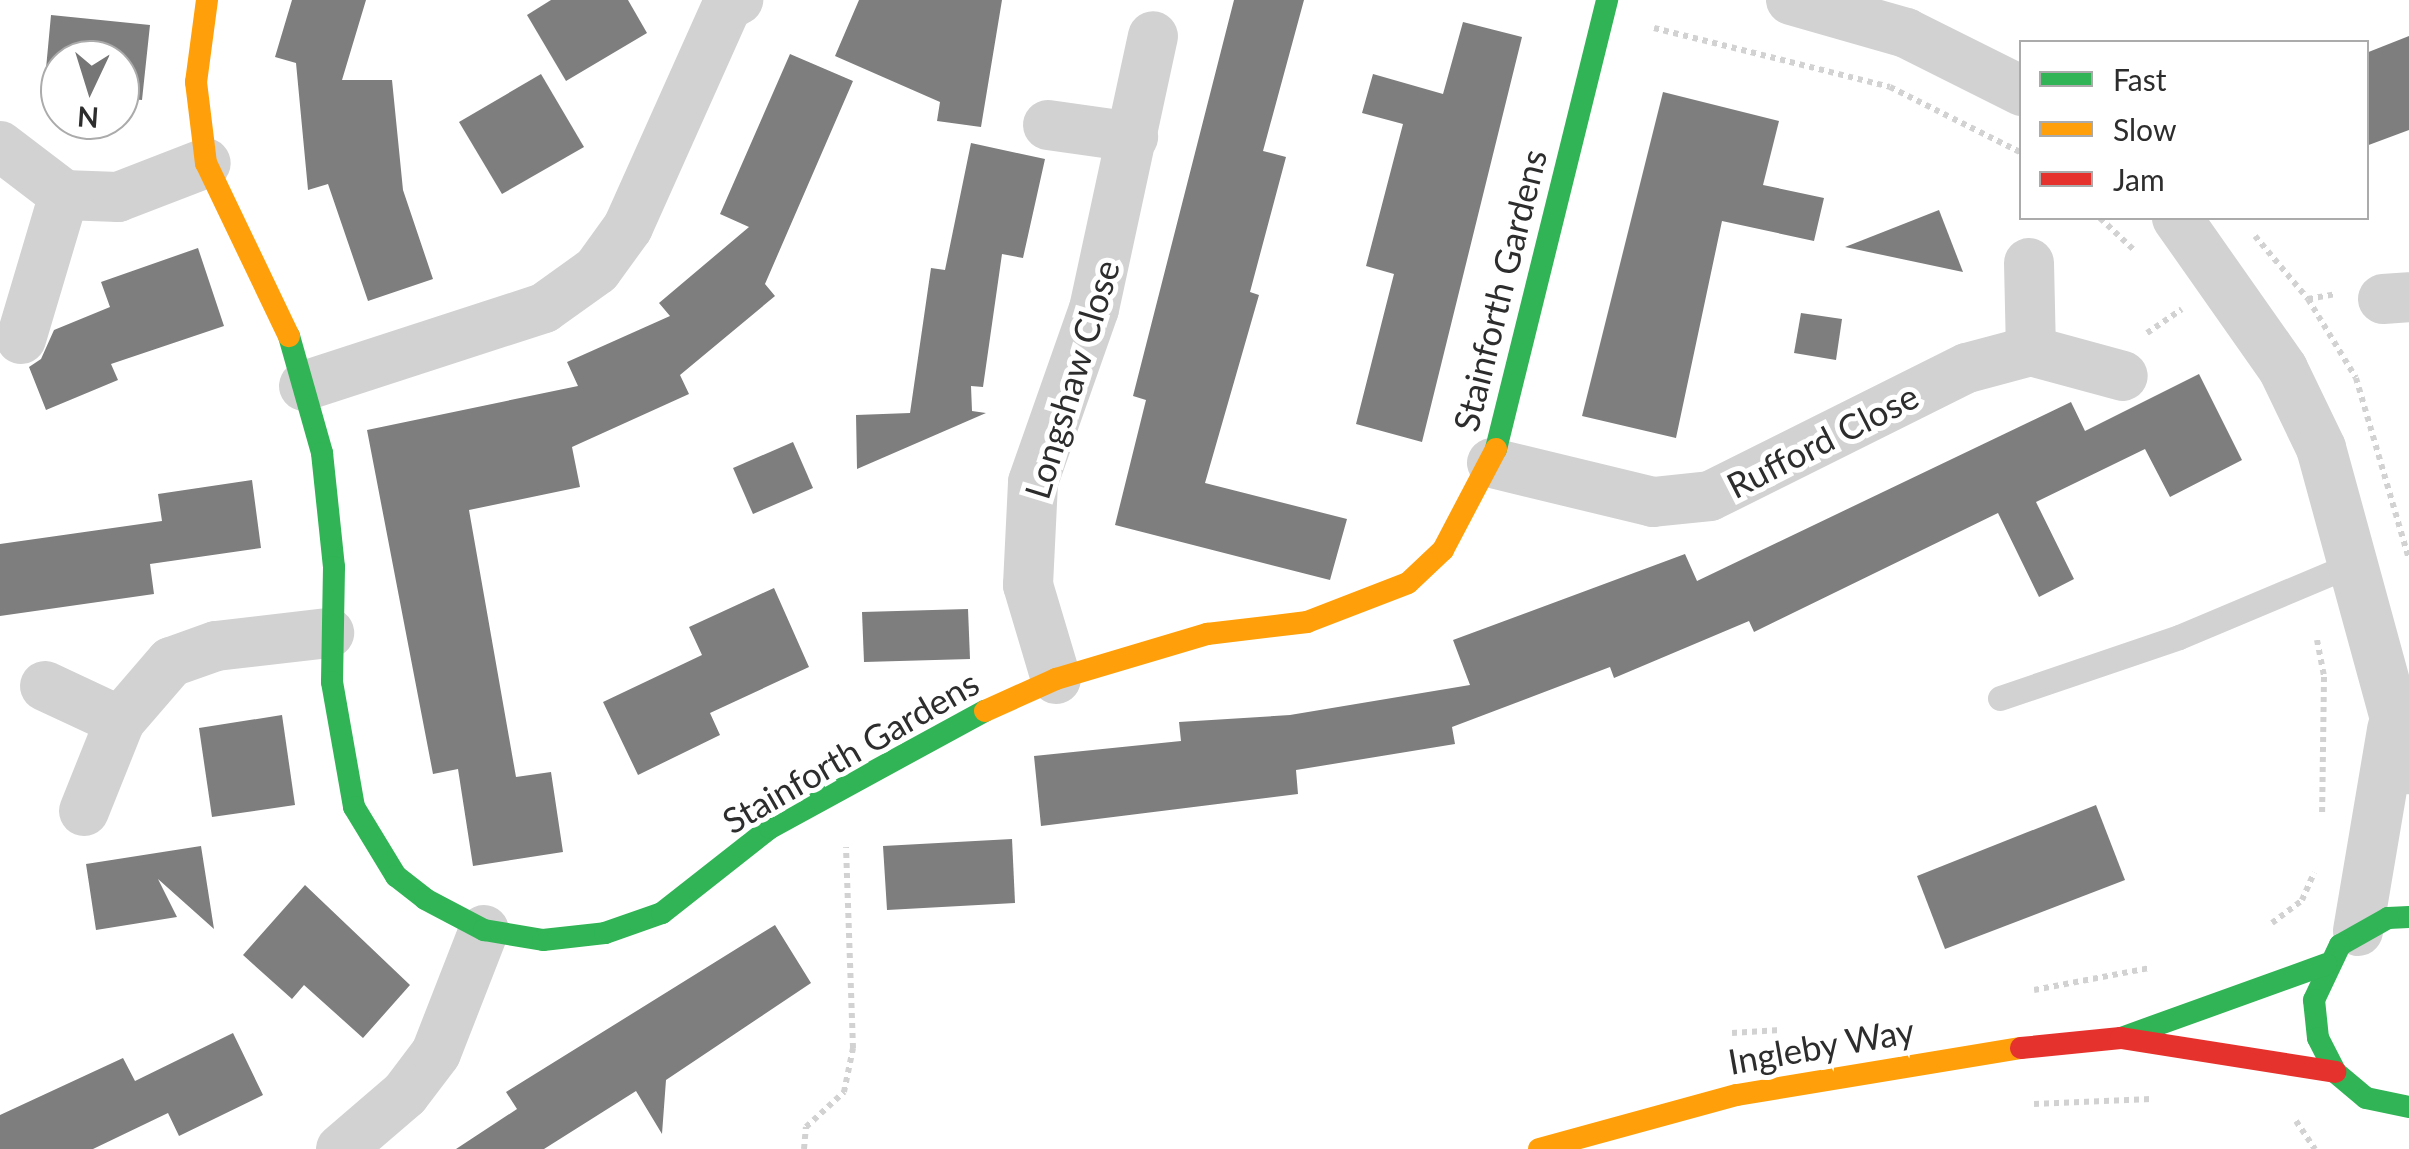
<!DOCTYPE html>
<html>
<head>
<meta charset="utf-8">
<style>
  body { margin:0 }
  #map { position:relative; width:2409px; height:1149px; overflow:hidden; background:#fff; font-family:Lato,sans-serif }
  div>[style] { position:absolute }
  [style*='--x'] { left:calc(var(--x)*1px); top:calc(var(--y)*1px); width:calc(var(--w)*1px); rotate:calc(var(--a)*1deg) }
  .building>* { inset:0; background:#7e7e7e }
  .path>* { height:6px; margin-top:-3px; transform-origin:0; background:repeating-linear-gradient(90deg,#d2d2d2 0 5px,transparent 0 10px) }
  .lane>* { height:25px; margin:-12.5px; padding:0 12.5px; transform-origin:12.5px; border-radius:12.5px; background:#d2d2d2 }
  .street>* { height:50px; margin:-25px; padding:0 25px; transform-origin:25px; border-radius:25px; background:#d2d2d2 }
  .fast>* { height:22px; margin:-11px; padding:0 11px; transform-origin:11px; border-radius:11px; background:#30b455 }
  .slow>* { height:22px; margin:-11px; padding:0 11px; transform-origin:11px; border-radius:11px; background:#ff9f0a }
  .jam>* { height:22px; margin:-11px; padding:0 11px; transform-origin:11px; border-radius:11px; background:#e5322d }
  span { translate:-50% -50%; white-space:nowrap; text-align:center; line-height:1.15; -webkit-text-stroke:10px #fff; paint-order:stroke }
  .street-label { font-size:35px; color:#2d2d2d }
  .legend { position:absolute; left:2019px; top:40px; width:350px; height:180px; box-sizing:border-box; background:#fff; border:2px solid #ababab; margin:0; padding:12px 18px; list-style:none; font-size:30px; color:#2d2d2d }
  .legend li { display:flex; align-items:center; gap:20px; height:50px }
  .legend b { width:50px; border:2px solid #ababab }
  .north { position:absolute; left:40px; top:40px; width:100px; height:100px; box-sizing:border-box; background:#fff; border:2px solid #ababab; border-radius:50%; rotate:184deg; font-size:28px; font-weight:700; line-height:40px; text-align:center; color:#2d2d2d }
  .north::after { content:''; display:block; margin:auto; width:35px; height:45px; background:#767676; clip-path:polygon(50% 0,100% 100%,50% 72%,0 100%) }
</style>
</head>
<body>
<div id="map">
  <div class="building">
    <div style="clip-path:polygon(292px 0,366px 0,342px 80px,392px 80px,403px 190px,433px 279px,368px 301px,328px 184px,308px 190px,296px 63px,275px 57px)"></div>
    <div style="clip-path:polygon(551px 0,628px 0,647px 33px,566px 81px,527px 15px)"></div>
    <div style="clip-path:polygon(859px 0,1002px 0,981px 127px,937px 121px,940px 102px,835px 56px)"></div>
    <div style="clip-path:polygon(1234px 0,1304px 0,1263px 151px,1286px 157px,1250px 292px,1259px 295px,1205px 483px,1347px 519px,1330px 580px,1115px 525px,1146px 400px,1133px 396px)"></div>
    <div style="clip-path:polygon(51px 15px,150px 25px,142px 100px,120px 98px,120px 60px,60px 60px,60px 92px,44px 90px)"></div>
    <div style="clip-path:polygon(1463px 22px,1522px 37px,1422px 442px,1356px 424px,1394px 274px,1366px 266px,1403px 124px,1362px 113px,1373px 74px,1443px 94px)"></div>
    <div style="clip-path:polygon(2409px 36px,2409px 130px,2366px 146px,2366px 53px)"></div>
    <div style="clip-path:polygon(790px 54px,853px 81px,765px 284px,775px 296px,680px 375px,689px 394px,572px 447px,580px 487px,469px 510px,516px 777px,551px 772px,563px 852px,473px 866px,458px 769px,433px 774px,367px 430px,578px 386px,567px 362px,670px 316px,659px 303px,749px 227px,720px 214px)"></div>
    <div style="clip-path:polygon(541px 74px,584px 147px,502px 194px,459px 122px)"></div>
    <div style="clip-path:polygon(1663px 92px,1779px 121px,1763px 185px,1824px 198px,1814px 241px,1722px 221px,1676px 438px,1582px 416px)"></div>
    <div style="clip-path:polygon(971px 143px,1045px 159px,1023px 258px,1002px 254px,983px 387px,971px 386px,972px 411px,986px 413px,857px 469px,856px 415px,910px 413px,931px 268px,945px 270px)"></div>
    <div style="clip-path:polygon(1939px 210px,1963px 272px,1845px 247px)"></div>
    <div style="clip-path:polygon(198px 248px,224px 326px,111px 364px,118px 380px,46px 410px,29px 367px,41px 359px,54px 330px,110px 307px,101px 282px)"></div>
    <div style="clip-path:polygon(1801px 313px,1842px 319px,1836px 360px,1794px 353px)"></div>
    <div style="clip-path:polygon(2199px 374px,2242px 460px,2170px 497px,2145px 449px,2036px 502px,2074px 579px,2039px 597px,1998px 513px,1754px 632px,1749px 621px,1614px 678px,1610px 667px,1452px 727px,1455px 744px,1296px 770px,1298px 794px,1041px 826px,1034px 756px,1181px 741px,1179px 722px,1290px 715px,1470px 685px,1453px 640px,1685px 554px,1697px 581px,2071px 402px,2085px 431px)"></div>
    <div style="clip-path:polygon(793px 442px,813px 488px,753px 514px,733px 468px)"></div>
    <div style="clip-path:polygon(252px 480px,261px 548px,150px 564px,154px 594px,0 616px,0 544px,162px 521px,158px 494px)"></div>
    <div style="clip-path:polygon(774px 588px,809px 667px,710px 713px,720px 735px,638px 775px,603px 702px,702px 655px,689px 627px)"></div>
    <div style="clip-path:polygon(968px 609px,970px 659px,864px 662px,862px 612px)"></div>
    <div style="clip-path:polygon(282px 715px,295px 805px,212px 817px,199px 728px)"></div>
    <div style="clip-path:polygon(2096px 805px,2125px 880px,1945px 949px,1917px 876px)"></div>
    <div style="clip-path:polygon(1012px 839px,1015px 903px,887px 910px,883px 846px)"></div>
    <div style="clip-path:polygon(201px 846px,214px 929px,158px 879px,177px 917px,96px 930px,86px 864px)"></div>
    <div style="clip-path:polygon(305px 885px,410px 985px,363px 1038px,304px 985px,292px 999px,243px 955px)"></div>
    <div style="clip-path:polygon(775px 925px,811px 983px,666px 1080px,662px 1134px,636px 1091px,544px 1149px,456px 1149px,517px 1109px,506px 1092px)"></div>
    <div style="clip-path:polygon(233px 1033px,263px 1095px,179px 1136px,168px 1113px,93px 1149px,0 1149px,0 1115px,123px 1058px,135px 1081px)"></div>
  </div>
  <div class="path">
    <div style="--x:1654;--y:28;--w:243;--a:14"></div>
    <div style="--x:1890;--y:87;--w:148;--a:26.6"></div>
    <div style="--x:2100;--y:218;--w:48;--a:43.3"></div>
    <div style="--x:2255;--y:236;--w:82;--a:49.9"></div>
    <div style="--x:2308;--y:299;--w:92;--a:58.7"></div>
    <div style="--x:2356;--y:378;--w:189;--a:73.7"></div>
    <div style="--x:2308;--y:299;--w:28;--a:-10"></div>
    <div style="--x:2147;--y:333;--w:42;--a:-34.4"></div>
    <div style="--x:2317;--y:640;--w:38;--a:79"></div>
    <div style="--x:2324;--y:677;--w:139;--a:90.8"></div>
    <div style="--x:2272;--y:923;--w:38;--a:-37"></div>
    <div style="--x:2302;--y:900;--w:30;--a:-66"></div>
    <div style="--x:2034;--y:990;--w:117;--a:-10.8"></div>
    <div style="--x:1732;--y:1033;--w:48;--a:-3.6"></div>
    <div style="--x:2034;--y:1104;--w:117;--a:-2.4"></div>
    <div style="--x:2296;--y:1121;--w:34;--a:56"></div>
    <div style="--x:804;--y:1149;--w:22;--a:-85"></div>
    <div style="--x:806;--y:1127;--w:52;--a:-42.6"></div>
    <div style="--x:844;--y:1092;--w:45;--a:-78.4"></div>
    <div style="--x:853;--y:1048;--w:201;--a:-92"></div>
  </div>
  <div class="lane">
    <div style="--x:2000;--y:698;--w:189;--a:-18.8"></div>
    <div style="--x:2179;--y:637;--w:191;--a:-22.8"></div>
  </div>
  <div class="street">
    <div style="--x:1791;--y:0;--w:120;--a:16"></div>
    <div style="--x:1906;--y:33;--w:130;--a:26.6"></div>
    <div style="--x:1048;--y:125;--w:86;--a:8"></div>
    <div style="--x:0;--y:146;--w:81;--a:37.4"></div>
    <div style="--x:64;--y:195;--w:54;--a:2.1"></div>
    <div style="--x:118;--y:197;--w:94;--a:-21.1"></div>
    <div style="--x:2177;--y:218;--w:184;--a:54.9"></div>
    <div style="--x:2283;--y:369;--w:88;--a:64.3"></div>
    <div style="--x:2321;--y:448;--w:333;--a:74.7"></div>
    <div style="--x:2029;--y:263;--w:88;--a:88.7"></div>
    <div style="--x:2383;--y:299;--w:26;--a:-4"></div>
    <div style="--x:21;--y:339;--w:150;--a:-73.4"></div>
    <div style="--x:304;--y:386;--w:252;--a:-18"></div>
    <div style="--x:544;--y:308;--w:65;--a:-35.6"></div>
    <div style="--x:597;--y:270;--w:53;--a:-54.2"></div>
    <div style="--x:628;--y:227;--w:242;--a:-65.9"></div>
    <div style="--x:727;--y:6;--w:13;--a:-29"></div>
    <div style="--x:1492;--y:463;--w:166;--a:13.6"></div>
    <div style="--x:1653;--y:502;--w:57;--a:-6"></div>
    <div style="--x:1710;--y:496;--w:287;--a:-26.5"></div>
    <div style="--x:1967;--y:368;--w:66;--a:-14.9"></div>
    <div style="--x:2031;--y:351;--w:95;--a:15.2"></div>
    <div style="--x:1056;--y:679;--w:98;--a:-106.6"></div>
    <div style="--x:1028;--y:585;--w:103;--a:-87.2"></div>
    <div style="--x:1033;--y:482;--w:183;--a:-70.6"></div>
    <div style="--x:1094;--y:309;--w:279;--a:-77.8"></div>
    <div style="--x:45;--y:686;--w:83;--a:25"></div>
    <div style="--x:84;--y:811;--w:97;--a:-68.2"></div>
    <div style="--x:120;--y:721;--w:78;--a:-49.2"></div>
    <div style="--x:171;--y:662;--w:48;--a:-19.6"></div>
    <div style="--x:216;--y:646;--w:114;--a:-6.6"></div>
    <div style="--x:2358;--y:931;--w:205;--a:-80.4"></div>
    <div style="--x:341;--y:1149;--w:84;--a:-40.7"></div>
    <div style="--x:405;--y:1094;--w:51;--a:-52.9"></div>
    <div style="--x:436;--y:1053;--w:132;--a:-68.7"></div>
  </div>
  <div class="fast">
    <div style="--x:289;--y:336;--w:122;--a:74.2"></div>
    <div style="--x:322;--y:453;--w:115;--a:84"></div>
    <div style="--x:334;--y:567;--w:115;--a:91"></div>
    <div style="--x:332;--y:682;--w:127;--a:80"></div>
    <div style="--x:354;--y:807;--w:81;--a:58.7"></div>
    <div style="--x:396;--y:876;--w:37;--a:38"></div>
    <div style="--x:425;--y:899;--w:67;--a:27.7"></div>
    <div style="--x:484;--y:930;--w:60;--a:9.6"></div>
    <div style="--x:543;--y:940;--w:62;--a:-6.4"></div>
    <div style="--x:605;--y:933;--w:60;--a:-19.3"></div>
    <div style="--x:662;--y:913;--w:137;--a:-38.2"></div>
    <div style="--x:770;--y:828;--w:245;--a:-28.6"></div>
    <div style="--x:1496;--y:449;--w:463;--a:-76.1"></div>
    <div style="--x:2409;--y:917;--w:21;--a:177"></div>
    <div style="--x:2388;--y:918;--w:55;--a:150.6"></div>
    <div style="--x:2340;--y:945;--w:61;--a:115.3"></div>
    <div style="--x:2314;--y:1000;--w:38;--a:84"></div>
    <div style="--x:2318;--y:1038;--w:38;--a:63"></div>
    <div style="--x:2335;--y:1072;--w:40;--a:40"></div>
    <div style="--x:2366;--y:1098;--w:44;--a:11.8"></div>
    <div style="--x:2121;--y:1038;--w:218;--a:-19.8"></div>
  </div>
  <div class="slow">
    <div style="--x:207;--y:0;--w:83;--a:97.6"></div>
    <div style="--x:196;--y:82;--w:82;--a:83"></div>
    <div style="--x:206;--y:163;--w:192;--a:64.4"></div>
    <div style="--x:985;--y:711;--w:78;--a:-24.3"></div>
    <div style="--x:1056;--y:679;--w:158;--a:-16.6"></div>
    <div style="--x:1207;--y:634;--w:101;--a:-6.8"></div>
    <div style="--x:1307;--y:622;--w:108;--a:-21.1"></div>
    <div style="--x:1408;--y:583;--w:48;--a:-43.3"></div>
    <div style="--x:1443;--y:550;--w:114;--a:-62.3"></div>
    <div style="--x:1539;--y:1149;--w:205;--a:-15.3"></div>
    <div style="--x:1737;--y:1095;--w:288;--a:-9.4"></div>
  </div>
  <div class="jam">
    <div style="--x:2021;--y:1048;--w:100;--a:-5.7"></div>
    <div style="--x:2121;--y:1038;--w:217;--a:9"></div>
  </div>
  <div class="street-label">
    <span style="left:1499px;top:290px;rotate:-76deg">Stainforth Gardens</span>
    <span style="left:1071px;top:379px;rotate:-73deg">Longshaw Close</span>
    <span style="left:1822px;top:440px;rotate:-27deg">Rufford Close</span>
    <span style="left:850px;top:751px;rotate:-30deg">Stainforth Gardens</span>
    <span style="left:1821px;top:1045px;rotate:-10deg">Ingleby Way</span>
  </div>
  <ul class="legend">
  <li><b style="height:12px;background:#30b455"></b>Fast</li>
  <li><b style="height:12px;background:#ff9f0a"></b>Slow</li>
  <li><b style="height:12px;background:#e5322d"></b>Jam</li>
  </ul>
  <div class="north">N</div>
</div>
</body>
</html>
